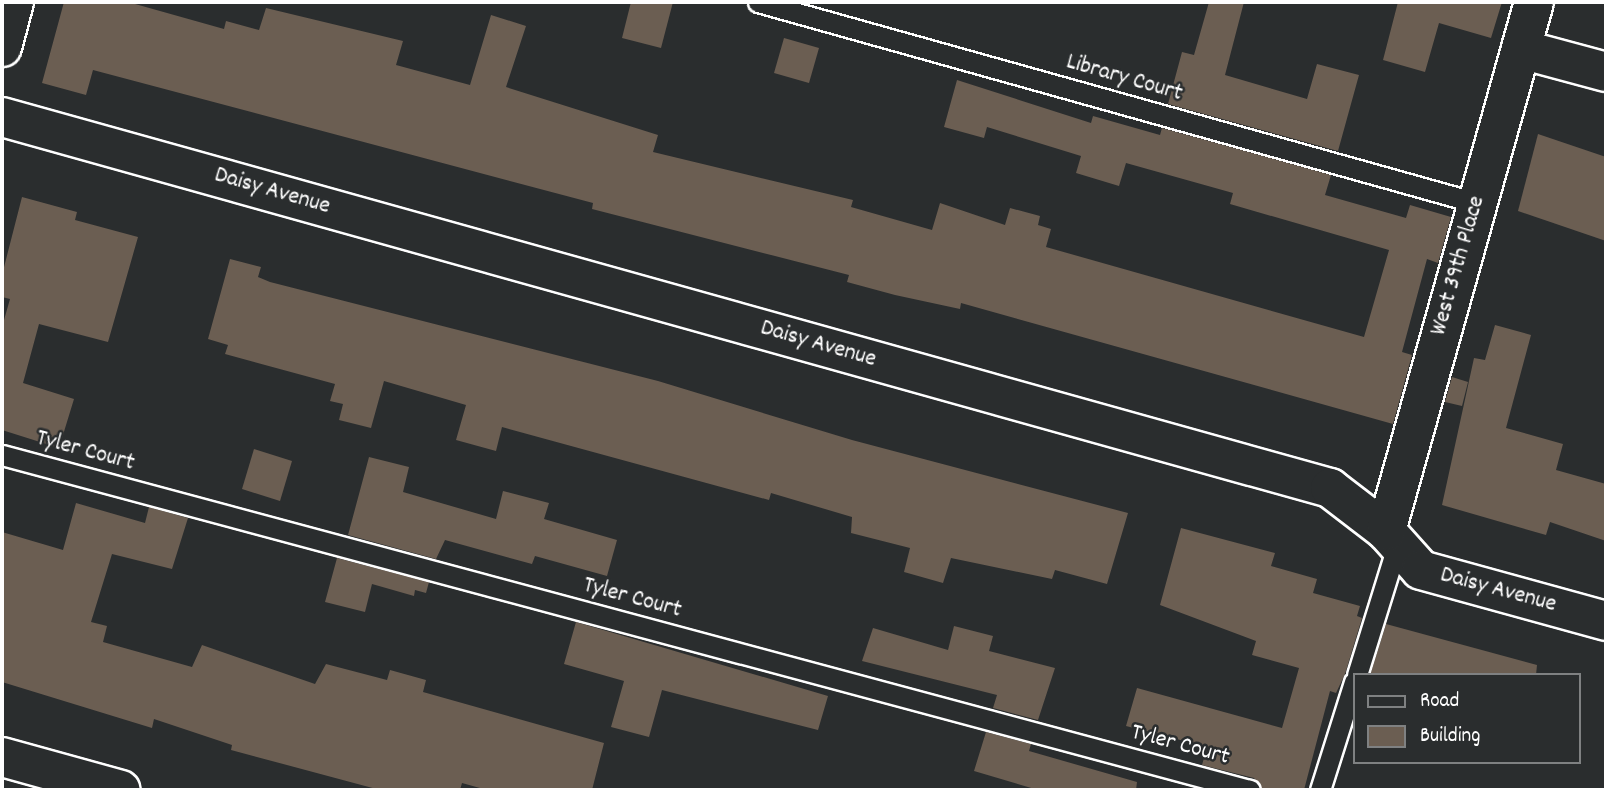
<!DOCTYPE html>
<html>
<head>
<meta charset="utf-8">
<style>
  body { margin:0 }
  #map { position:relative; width:1608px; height:792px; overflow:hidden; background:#2a2d2e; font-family:Dekko,sans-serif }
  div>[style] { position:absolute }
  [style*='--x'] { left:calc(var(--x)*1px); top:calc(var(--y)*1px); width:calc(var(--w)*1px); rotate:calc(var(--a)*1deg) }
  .building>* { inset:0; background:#6b5e52 }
  .roads { filter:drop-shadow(2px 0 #fff) drop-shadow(-2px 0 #fff) drop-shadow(0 2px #fff) drop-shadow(0 -2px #fff) }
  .lane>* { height:19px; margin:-9.5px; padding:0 9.5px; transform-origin:9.5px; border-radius:9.5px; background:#2a2d2e }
  .street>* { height:38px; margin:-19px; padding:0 19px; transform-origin:19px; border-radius:19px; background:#2a2d2e }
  span { translate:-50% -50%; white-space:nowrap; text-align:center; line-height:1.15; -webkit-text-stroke:5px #2a2d2e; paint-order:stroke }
  .street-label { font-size:24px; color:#fff }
  .frame { position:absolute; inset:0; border:4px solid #fff; pointer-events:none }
  .legend { position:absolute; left:1353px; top:673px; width:228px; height:91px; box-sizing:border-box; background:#2a2d2e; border:2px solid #7f8182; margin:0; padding:9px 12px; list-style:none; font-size:21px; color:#fff }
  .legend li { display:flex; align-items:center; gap:14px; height:35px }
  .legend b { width:35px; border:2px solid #7f8182 }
</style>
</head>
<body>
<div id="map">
  <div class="building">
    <div style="clip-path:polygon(64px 2px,128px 2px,224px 29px,226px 21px,259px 30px,266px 8px,403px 41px,396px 65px,470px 85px,491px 15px,526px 26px,506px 87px,658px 135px,653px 152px,853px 200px,851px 207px,932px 230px,940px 203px,1005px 225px,1010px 208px,1040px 216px,1038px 225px,1051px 229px,1046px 247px,1364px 337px,1389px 250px,1230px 204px,1233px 193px,1126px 163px,1119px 186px,1076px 173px,1081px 156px,987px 127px,984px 138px,944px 127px,957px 80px,1091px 123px,1093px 116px,1160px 135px,1162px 128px,1331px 175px,1325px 195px,1406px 218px,1410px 205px,1451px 217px,1438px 263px,1427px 259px,1402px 352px,1412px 355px,1393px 424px,961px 303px,960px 309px,895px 295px,847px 282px,849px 275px,592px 209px,593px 203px,93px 70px,86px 95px,42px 83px)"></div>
    <div style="clip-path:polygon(631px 2px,673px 2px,661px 48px,622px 38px)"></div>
    <div style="clip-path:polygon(1209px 2px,1244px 2px,1225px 75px,1307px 99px,1317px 64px,1359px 75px,1338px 151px,1168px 104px,1182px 52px,1194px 55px)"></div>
    <div style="clip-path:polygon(1398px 2px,1502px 2px,1491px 38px,1439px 23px,1425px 72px,1383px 60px)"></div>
    <div style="clip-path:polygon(784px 38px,819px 48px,809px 83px,774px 73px)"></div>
    <div style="clip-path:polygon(1538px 134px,1606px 157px,1606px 241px,1518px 211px)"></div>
    <div style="clip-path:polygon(22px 197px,77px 212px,75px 220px,138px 237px,108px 342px,39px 324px,23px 383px,74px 399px,59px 448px,2px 430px,2px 327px,10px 299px,2px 297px,2px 275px)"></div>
    <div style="clip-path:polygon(230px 259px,261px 267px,258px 277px,270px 282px,658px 381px,852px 440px,1128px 513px,1107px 584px,1055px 570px,1052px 579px,951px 558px,943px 583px,904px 572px,910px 548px,851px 533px,852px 517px,771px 493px,769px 500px,502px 427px,496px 451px,456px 440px,466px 405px,384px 381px,371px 428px,339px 420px,343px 404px,330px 401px,335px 384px,225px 354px,228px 345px,208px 339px)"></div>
    <div style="clip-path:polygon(1495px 325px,1531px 335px,1506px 428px,1563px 444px,1556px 470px,1606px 484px,1606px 541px,1550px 522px,1546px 535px,1442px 505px,1474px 358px,1485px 360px)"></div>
    <div style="clip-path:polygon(1452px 377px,1468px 382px,1462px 406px,1445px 402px)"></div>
    <div style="clip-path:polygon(254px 449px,292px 461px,280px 501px,242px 489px)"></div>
    <div style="clip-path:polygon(369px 457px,409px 467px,403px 492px,496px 519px,503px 491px,549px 503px,544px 519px,617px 540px,607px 576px,535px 556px,532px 564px,445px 540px,436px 559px,348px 535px)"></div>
    <div style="clip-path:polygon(76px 503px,145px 523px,149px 507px,188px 518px,172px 569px,112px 554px,91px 622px,107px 626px,103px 642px,192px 667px,202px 645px,315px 684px,326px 664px,387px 680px,390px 670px,426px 680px,423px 692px,604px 743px,592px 790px,487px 790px,462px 783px,460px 790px,380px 790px,231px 750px,232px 745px,154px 719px,152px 728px,2px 682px,2px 532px,63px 550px)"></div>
    <div style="clip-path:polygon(1181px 528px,1275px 553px,1271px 566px,1317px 579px,1313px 593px,1360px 606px,1357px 616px,1362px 618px,1345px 674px,1336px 693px,1330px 691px,1304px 790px,1262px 790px,1254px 778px,1202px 765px,1206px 751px,1192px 743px,1126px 726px,1137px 688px,1282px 728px,1299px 668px,1252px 655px,1256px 641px,1160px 605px)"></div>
    <div style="clip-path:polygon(337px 558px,429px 582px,426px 593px,415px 590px,414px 596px,372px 584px,365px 612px,325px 602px)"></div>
    <div style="clip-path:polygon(576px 622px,828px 696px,818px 730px,662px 690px,649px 737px,611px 727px,624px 681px,564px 664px)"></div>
    <div style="clip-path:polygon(1386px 624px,1537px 665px,1536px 675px,1370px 675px)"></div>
    <div style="clip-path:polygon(954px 626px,993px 636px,989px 651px,1055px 668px,1038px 720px,993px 708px,997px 695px,862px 661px,873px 628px,948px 650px)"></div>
    <div style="clip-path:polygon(986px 732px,1031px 744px,1029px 751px,1137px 782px,1136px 790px,1038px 790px,974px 771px)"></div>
  </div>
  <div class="roads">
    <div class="lane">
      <div style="--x:758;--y:2;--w:747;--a:15.62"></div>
      <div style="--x:2;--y:455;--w:1292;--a:15.03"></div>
      <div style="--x:1357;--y:675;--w:135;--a:-72.8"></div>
      <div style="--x:1320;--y:790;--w:113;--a:-72.5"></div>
    </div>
    <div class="street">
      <div style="--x:2;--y:47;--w:47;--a:-75.1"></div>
      <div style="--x:1521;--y:49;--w:88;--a:15.1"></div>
      <div style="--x:2;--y:117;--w:1379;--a:15.61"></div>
      <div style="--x:1330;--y:488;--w:71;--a:37.5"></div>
      <div style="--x:1386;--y:531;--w:52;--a:48.1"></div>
      <div style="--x:1421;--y:570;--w:192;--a:15.4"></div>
      <div style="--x:1386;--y:531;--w:549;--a:-74.37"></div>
      <div style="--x:2;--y:757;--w:123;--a:15.5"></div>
    </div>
  </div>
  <div class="street-label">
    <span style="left:1124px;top:79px;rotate:16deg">Library Court</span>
    <span style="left:272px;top:192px;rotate:16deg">Daisy Avenue</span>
    <span style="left:1459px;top:266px;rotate:-74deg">West 39th Place</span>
    <span style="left:818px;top:345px;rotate:16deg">Daisy Avenue</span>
    <span style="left:85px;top:452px;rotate:15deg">Tyler Court</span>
    <span style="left:1498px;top:591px;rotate:15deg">Daisy Avenue</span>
    <span style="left:632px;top:599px;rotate:15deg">Tyler Court</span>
    <span style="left:1180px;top:746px;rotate:15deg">Tyler Court</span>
  </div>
  <div class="frame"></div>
  <ul class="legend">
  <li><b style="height:9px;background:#2a2d2e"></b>Road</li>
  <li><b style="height:19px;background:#6b5e52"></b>Building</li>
  </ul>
</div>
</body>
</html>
